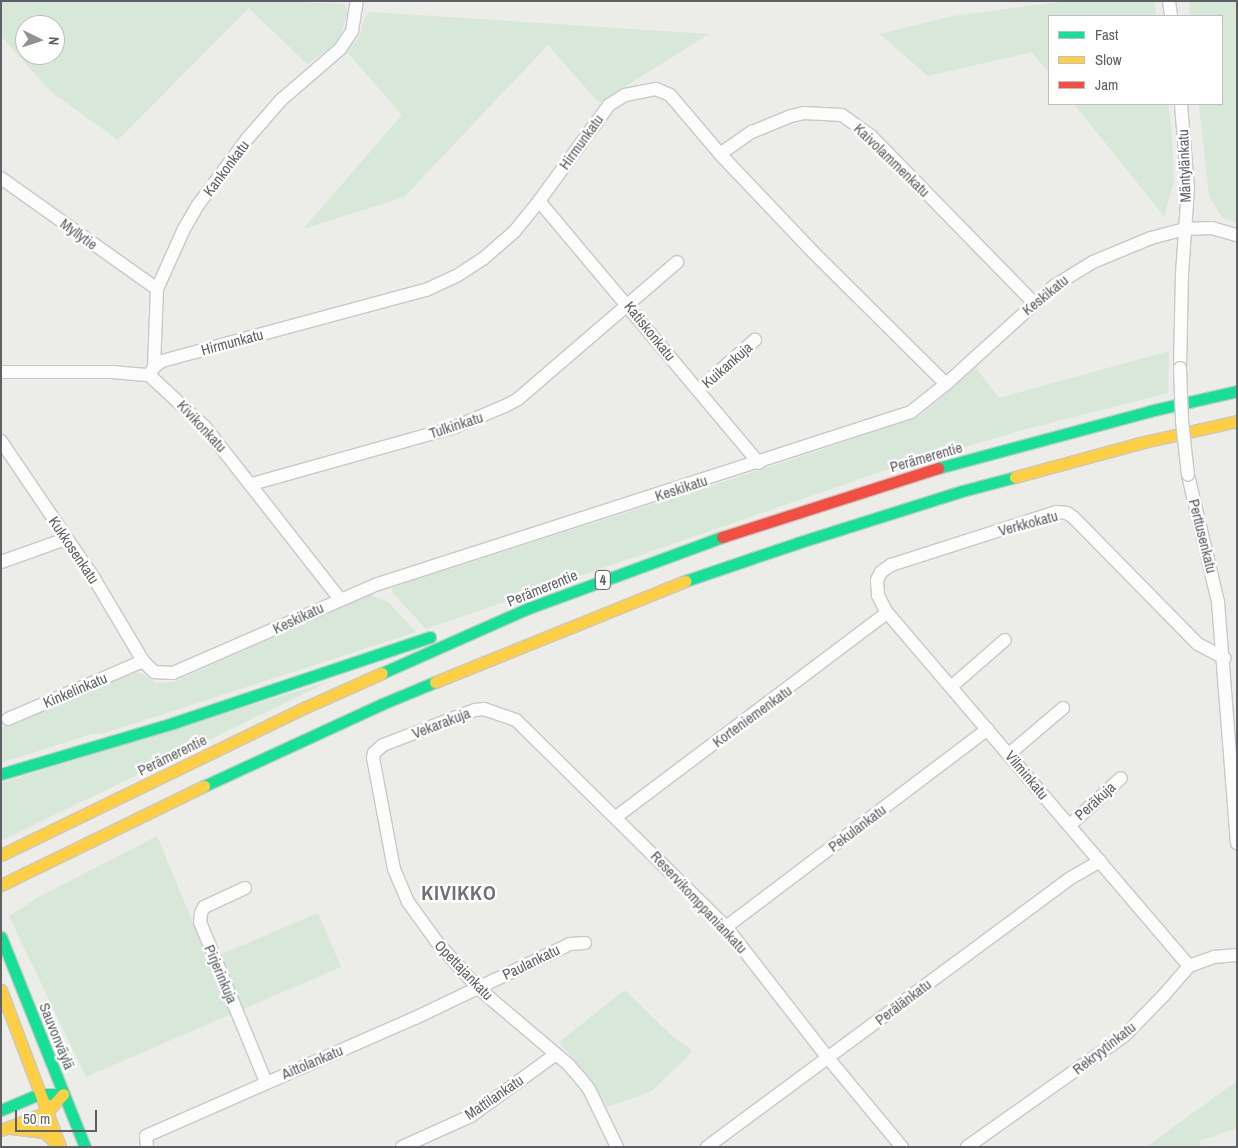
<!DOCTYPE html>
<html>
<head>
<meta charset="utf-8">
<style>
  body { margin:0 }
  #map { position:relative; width:1238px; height:1148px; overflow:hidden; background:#ecece8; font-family:"Archivo Narrow",sans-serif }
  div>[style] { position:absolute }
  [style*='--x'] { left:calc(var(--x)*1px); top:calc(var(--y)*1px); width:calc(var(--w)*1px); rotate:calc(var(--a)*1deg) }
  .green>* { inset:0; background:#d7e7d8 }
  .roads { filter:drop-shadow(1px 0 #c8c8c8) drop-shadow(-1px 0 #c8c8c8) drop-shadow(0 1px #c8c8c8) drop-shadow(0 -1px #c8c8c8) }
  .street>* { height:12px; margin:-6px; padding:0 6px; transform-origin:6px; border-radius:6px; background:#fcfcfc }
  .fast>* { height:11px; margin:-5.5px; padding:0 5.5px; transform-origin:5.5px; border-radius:5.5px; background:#16e098 }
  .slow>* { height:11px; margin:-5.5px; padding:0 5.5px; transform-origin:5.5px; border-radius:5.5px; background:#ffcf43 }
  .jam>* { height:11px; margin:-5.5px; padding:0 5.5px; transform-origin:5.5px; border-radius:5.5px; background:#f24e42 }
  .bridges { filter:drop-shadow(1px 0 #c8c8c8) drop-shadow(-1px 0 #c8c8c8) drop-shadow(0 1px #c8c8c8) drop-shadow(0 -1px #c8c8c8) }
  .street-bridge>* { height:12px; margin:-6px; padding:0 6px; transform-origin:6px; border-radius:6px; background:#fcfcfc }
  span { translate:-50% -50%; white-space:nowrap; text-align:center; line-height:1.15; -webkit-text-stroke:4.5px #fff; paint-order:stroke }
  .shield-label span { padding:1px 4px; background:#fff; border:1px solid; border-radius:4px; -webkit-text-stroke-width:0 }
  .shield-label { font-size:14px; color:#5e6065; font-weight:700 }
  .street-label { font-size:15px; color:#5e6065 }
  .district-label { font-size:20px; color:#6f7177; font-weight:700; letter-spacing:1px }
  .frame { position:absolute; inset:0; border:2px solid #5e6065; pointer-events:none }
  .legend { position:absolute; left:1048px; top:15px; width:175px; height:90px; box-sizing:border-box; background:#fff; border:1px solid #bfbfc1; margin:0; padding:6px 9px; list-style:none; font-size:15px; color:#5e6065 }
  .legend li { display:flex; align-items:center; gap:10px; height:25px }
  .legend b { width:25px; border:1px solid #bfbfc1 }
  .north { position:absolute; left:15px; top:15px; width:50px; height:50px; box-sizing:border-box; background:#fff; border:1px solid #bfbfc1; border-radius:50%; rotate:94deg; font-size:14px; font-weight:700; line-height:20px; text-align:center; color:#5e6065 }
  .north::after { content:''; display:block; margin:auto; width:18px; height:22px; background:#909193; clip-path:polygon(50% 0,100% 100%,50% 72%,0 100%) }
  .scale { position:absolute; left:15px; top:1110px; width:82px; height:22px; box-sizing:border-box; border:2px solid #5e6065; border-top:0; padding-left:6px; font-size:15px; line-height:18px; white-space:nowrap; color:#5e6065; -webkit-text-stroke:4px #fff; paint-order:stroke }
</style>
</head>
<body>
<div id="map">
  <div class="green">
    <div style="clip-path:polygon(evenodd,1px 1px,279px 1px,344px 4px,348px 12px,338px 42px,307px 64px,249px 8px,118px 140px,50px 91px,1px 36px,1px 1px,25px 25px,55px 25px,55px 55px,25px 55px,25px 25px)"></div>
    <div style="clip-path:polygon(1067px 1px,1154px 1px,1156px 16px,1049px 16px,1049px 73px,1032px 52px,928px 76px,880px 34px,953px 16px)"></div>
    <div style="clip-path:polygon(1189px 1px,1237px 1px,1237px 223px,1222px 217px,1209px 196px,1199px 104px,1222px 104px,1222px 16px,1190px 16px)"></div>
    <div style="clip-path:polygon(370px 12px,709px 34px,599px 103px,548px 45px,404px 197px,303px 229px,402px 115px,347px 52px,360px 36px,364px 19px)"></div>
    <div style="clip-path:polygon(1074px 104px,1168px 104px,1172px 137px,1174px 181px,1164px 216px)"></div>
    <div style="clip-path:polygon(1169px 351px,1168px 393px,1030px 428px,892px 468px,426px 629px,392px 592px,393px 587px,785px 462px,920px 416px,976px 368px,999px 398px)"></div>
    <div style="clip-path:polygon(370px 595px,388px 602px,416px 632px,102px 734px,92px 734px,1px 763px,1px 728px,118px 675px,132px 672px,142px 674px,156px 683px,173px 682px)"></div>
    <div style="clip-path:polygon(330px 681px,1px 841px,1px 783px)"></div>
    <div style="clip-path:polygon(157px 836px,231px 1014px,86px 1077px,9px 916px,39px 897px)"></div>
    <div style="clip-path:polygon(318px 913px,341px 967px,243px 1009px,220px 955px)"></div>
    <div style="clip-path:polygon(625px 990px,674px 1038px,690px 1048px,691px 1053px,652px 1091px,607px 1107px,592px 1080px,559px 1042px)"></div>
    <div style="clip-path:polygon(1237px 1081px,1237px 1128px,1199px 1141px,1201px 1147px,1146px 1147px)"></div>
  </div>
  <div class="roads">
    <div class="street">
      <div style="--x:1169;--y:1;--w:15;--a:82"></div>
      <div style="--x:720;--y:154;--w:39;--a:-35"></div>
      <div style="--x:752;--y:132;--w:42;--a:-22.3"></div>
      <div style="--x:791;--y:116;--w:13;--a:-13"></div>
      <div style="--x:804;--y:113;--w:38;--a:3"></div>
      <div style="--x:842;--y:115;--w:36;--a:36"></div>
      <div style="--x:871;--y:136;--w:233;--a:45.7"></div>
      <div style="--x:1;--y:178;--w:191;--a:35.4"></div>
      <div style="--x:539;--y:201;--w:342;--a:50"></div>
      <div style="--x:154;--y:367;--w:78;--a:-87.8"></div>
      <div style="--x:157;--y:289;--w:66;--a:-65.8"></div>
      <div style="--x:184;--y:229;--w:28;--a:-60"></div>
      <div style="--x:198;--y:205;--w:82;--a:-53.4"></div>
      <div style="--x:247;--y:139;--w:52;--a:-48.9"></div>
      <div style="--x:281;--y:100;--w:78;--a:-40.8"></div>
      <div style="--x:340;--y:49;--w:22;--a:-56"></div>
      <div style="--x:352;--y:31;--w:30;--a:-81"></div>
      <div style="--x:1180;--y:368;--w:94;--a:-88.8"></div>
      <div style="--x:1182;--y:274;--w:86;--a:-86"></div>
      <div style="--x:1188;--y:188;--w:84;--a:-94.8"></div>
      <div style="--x:1;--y:372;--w:111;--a:0"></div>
      <div style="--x:112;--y:372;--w:37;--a:5"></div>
      <div style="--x:149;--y:375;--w:76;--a:42.9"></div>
      <div style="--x:205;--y:427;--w:219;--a:51.9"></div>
      <div style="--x:149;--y:375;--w:9;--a:-58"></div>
      <div style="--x:154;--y:367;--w:10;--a:-37"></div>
      <div style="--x:162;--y:361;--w:273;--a:-15.1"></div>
      <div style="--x:426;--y:290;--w:35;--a:-25"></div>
      <div style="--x:458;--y:275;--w:31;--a:-33"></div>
      <div style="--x:484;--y:258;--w:40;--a:-41"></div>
      <div style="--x:514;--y:232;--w:40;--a:-51"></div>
      <div style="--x:539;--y:201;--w:119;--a:-53.9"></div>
      <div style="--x:609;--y:105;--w:19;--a:-32"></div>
      <div style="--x:625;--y:95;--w:32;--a:-11"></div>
      <div style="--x:656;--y:89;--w:15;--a:23"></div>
      <div style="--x:670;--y:95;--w:77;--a:49.7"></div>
      <div style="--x:720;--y:154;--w:135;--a:46.5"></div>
      <div style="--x:813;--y:252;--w:187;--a:44.8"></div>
      <div style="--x:698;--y:390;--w:76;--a:-41.3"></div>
      <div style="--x:1;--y:441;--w:168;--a:55.9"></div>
      <div style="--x:95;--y:580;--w:94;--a:59.3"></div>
      <div style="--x:143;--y:661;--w:16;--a:45"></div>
      <div style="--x:154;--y:672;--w:19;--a:3"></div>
      <div style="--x:173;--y:673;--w:223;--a:-23.5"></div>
      <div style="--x:378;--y:584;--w:560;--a:-17.88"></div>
      <div style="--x:911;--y:412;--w:45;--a:-38.7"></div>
      <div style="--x:946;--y:384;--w:146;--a:-42.2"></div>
      <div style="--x:1054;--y:286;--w:46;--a:-31.6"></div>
      <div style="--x:1093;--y:262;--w:63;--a:-22.5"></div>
      <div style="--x:1151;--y:238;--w:35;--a:-15"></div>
      <div style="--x:1185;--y:229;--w:27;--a:-2"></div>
      <div style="--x:1212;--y:228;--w:26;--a:16"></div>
      <div style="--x:1188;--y:475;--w:130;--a:76.7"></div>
      <div style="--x:1218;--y:602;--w:242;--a:85.5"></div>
      <div style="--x:252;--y:484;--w:211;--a:-15.7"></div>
      <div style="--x:455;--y:427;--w:54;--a:-22.8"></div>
      <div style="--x:505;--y:406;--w:15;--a:-28"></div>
      <div style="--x:518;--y:399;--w:210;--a:-40.7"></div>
      <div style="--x:1;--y:562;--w:69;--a:-19.5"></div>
      <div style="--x:952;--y:686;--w:70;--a:-41"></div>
      <div style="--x:8;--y:719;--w:147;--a:-23.2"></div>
      <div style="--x:1009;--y:754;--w:71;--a:-40.4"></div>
      <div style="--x:616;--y:817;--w:339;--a:-37"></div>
      <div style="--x:1070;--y:825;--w:69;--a:-42.7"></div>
      <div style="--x:245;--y:888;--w:45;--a:155.1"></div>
      <div style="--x:204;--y:907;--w:7;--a:117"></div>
      <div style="--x:201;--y:913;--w:9;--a:96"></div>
      <div style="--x:200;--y:922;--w:173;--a:67.6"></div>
      <div style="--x:726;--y:927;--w:328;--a:-37.1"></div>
      <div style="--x:1189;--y:966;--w:465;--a:-130.5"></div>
      <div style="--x:887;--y:613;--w:20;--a:-117"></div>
      <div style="--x:878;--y:595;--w:15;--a:-94"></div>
      <div style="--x:877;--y:580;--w:9;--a:-63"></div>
      <div style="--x:881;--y:572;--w:12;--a:-35"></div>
      <div style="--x:891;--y:565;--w:173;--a:-17.8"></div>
      <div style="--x:1056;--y:512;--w:11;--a:5"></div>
      <div style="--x:1067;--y:513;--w:7;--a:34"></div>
      <div style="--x:1073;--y:517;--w:178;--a:45.5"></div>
      <div style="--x:1198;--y:644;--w:30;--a:28"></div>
      <div style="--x:147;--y:1147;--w:11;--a:-95"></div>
      <div style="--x:146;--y:1136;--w:294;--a:-23.7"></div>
      <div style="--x:415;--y:1018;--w:172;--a:-25.5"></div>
      <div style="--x:570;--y:944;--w:15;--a:-4"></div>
      <div style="--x:402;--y:1147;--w:76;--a:-24.2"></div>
      <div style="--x:471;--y:1116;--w:105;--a:-36.1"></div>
      <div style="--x:617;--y:1147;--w:64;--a:-115.8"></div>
      <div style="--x:589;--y:1089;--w:13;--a:-129"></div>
      <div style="--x:581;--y:1079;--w:18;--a:-131"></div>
      <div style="--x:569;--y:1065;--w:119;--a:-139.8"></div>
      <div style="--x:478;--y:988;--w:62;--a:-131.7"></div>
      <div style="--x:437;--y:942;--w:49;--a:-125.9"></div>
      <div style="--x:408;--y:902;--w:36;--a:-113"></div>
      <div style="--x:394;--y:869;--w:113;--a:-100.7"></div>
      <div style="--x:373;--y:758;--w:5;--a:-79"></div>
      <div style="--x:374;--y:753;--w:12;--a:-42"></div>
      <div style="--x:383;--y:745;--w:98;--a:-20.8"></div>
      <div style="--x:475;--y:710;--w:9;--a:-6"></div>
      <div style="--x:484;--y:709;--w:34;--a:19"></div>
      <div style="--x:516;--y:720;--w:295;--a:44.6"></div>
      <div style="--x:726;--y:927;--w:166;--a:52.1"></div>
      <div style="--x:828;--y:1058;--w:116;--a:50.3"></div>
      <div style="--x:707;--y:1147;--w:450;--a:-36.5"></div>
      <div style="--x:1069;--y:879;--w:36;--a:-30"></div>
      <div style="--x:967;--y:1147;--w:192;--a:-35.3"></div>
      <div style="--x:1124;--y:1036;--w:57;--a:-45.7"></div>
      <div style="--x:1164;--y:995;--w:38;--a:-49"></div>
      <div style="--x:1189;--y:966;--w:27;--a:-20"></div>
      <div style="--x:1214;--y:957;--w:23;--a:-5"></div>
    </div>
    <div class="fast">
      <div style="--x:938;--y:468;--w:220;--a:-15"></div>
      <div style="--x:1150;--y:411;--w:89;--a:-12.9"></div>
      <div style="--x:685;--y:581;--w:118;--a:-18.7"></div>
      <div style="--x:797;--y:543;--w:173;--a:-17.5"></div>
      <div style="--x:962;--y:491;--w:55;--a:-14.8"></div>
      <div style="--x:382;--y:673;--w:161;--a:-23.9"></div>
      <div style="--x:529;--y:608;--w:206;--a:-20.2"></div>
      <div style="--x:1;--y:774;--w:179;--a:-16.5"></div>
      <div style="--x:173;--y:723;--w:271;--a:-18.5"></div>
      <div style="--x:204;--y:786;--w:196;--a:-24.7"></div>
      <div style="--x:382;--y:704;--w:57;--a:-22.5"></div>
      <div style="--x:1;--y:937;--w:226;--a:68.2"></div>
      <div style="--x:1;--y:1110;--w:41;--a:-22.8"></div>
      <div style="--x:39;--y:1094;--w:24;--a:0"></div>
    </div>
    <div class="slow">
      <div style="--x:1015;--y:477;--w:134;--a:-15.2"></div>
      <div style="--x:1144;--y:442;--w:95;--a:-12.7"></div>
      <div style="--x:435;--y:682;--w:270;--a:-22"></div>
      <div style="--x:1;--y:855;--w:339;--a:-25.9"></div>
      <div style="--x:306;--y:707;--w:83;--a:-24.1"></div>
      <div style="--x:1;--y:885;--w:226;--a:-26"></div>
      <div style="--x:1;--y:990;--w:167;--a:69.3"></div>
      <div style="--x:11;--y:1128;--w:33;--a:7"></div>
      <div style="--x:44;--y:1132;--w:22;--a:43"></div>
      <div style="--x:1;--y:1130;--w:49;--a:-21.4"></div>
      <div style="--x:47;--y:1112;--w:24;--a:-48"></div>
    </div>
    <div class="jam">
      <div style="--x:722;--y:537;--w:227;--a:-17.7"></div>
    </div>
  </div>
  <div class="bridges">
    <div class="street-bridge">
      <div style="--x:1180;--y:368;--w:53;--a:87.8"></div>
      <div style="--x:1182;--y:421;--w:54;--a:83.7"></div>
    </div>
  </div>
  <div class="shield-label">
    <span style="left:603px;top:580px">4</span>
  </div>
  <div class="street-label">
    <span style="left:581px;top:142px;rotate:-54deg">Hirmunkatu</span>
    <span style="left:892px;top:160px;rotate:44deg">Kaivolammenkatu</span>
    <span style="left:1184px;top:166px;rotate:-92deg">Mäntylänkatu</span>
    <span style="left:226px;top:168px;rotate:-53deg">Kankonkatu</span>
    <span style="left:79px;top:234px;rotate:36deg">Myllytie</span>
    <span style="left:1045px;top:295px;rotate:-39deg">Keskikatu</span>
    <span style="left:650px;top:331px;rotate:51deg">Katiskonkatu</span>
    <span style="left:232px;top:342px;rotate:-15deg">Hirmunkatu</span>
    <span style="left:727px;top:365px;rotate:-41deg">Kuikankuja</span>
    <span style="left:456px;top:425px;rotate:-18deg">Tulkinkatu</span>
    <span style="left:202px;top:426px;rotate:47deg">Kivikonkatu</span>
    <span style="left:926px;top:457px;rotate:-16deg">Perämerentie</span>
    <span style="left:681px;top:488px;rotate:-18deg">Keskikatu</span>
    <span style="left:1028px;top:523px;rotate:-15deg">Verkkokatu</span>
    <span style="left:1203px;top:536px;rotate:76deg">Perttusenkatu</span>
    <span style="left:74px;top:550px;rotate:56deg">Kukkosenkatu</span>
    <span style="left:542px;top:588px;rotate:-22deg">Perämerentie</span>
    <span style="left:298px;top:618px;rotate:-25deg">Keskikatu</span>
    <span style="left:75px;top:690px;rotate:-23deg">Kinkelinkatu</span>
    <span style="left:752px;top:716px;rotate:-36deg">Korteniemenkatu</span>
    <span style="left:441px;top:723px;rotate:-21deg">Vekarakuja</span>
    <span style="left:172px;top:755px;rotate:-26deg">Perämerentie</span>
    <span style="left:1027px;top:775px;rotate:50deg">Vilminkatu</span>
    <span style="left:1095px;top:801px;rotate:-42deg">Peräkuja</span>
    <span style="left:857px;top:828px;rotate:-37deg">Pekulankatu</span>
    <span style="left:699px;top:902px;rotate:47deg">Reservikomppaniankatu</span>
    <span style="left:531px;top:962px;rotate:-26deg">Paulankatu</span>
    <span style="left:464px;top:970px;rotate:46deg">Opettajankatu</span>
    <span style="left:221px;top:974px;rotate:67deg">Pirjerinkuja</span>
    <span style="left:903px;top:1002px;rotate:-37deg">Perälänkatu</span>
    <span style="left:57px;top:1036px;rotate:68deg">Sauvonväylä</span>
    <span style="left:1104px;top:1048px;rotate:-38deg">Rekryytinkatu</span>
    <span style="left:312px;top:1062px;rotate:-23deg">Aittolankatu</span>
    <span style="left:494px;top:1097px;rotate:-34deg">Mattilankatu</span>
  </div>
  <div class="district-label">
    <span style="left:459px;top:892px">KIVIKKO</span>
  </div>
  <div class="frame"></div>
  <ul class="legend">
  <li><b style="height:6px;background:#16e098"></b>Fast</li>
  <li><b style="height:6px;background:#ffcf43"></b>Slow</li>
  <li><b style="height:6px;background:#f24e42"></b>Jam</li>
  </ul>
  <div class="north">N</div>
  <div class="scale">50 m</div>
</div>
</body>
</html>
